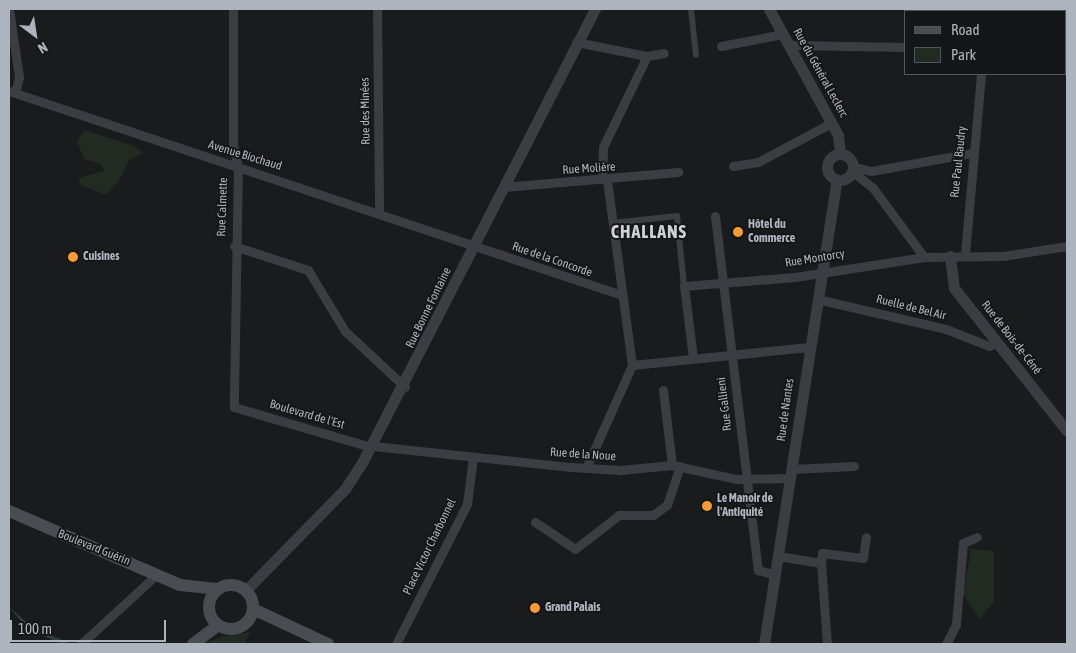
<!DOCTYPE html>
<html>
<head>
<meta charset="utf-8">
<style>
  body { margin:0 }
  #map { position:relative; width:1076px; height:653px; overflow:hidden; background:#1a1b1d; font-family:"Asap Condensed",sans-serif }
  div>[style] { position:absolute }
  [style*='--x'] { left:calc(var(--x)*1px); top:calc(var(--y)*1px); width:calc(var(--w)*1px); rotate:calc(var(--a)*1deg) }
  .green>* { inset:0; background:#222b22 }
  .water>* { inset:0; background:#2f3c42 }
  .pedestrian>* { height:6px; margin:-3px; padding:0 3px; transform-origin:3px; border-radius:3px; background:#3b3d42 }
  .minor>* { height:9px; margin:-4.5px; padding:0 4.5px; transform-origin:4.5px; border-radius:4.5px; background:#3b3d42 }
  .tertiary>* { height:11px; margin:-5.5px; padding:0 5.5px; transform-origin:5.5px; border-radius:5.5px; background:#3b3d42 }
  .tertiary>.ring { margin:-5.5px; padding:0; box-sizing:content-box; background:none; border:11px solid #3b3d42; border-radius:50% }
  .secondary>* { height:12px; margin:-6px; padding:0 6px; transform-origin:6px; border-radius:6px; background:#494d52 }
  .secondary>.ring { margin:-6px; padding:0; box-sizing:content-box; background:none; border:12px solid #494d52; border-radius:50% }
  .dots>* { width:14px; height:14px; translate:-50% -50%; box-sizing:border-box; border:2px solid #151618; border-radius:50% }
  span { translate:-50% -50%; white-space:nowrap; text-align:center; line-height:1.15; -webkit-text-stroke:4px #151618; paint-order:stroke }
  .street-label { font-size:12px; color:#adb4bd }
  .poi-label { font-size:12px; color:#adb4bd; font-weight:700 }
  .left { translate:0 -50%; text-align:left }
  .district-label { font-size:18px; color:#ced2d8; font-weight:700; letter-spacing:1px }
  .frame { position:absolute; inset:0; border:10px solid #adb4bd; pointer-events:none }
  .legend { position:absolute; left:904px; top:10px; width:162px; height:65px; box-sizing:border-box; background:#151618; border:1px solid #52555a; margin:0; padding:6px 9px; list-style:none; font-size:15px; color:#adb4bd }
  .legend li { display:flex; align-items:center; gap:10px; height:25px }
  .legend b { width:25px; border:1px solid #52555a }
  .north { position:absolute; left:10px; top:10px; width:50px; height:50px; -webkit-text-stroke:4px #151618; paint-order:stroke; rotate:149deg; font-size:14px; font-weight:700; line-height:20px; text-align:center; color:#adb4bd }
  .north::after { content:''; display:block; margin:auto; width:18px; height:22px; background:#adb4bd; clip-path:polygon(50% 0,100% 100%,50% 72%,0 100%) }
  .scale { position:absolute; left:10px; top:620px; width:156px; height:22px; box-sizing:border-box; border:2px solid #adb4bd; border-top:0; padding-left:6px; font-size:15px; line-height:18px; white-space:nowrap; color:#adb4bd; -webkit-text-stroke:4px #151618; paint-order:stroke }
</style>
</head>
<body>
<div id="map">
  <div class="green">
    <div style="clip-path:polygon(84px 130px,134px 146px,143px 153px,129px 160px,119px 181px,105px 195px,81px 185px,78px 178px,104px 171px,101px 164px,84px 159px,77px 141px)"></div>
    <div style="clip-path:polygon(971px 549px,994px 551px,994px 602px,979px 619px,963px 594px)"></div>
    <div style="clip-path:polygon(250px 632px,245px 644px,204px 643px,225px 636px)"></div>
  </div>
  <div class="water">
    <div style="clip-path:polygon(9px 607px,31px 626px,71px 644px,61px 644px,27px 628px)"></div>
  </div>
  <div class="pedestrian">
    <div style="--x:691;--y:9;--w:46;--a:83.8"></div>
    <div style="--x:613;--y:223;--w:64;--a:-6.2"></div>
    <div style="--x:677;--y:216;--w:70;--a:84.3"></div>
  </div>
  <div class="minor">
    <div style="--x:9;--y:9;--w:69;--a:81.6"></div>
    <div style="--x:19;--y:77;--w:16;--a:104"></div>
    <div style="--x:233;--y:9;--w:136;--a:90"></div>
    <div style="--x:233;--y:145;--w:22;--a:77"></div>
    <div style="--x:238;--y:166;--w:241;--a:91"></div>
    <div style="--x:234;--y:407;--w:135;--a:16.3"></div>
    <div style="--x:364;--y:445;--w:208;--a:6.1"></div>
    <div style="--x:571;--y:467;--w:49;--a:3.5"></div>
    <div style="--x:620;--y:470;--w:52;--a:-5.5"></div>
    <div style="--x:672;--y:465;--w:66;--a:12.3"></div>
    <div style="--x:736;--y:479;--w:54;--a:-1.1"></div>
    <div style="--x:377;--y:9;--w:204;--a:89.4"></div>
    <div style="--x:987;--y:11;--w:2;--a:-63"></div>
    <div style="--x:576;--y:42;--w:72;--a:11.2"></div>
    <div style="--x:647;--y:56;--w:17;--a:-10"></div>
    <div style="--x:790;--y:45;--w:115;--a:1"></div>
    <div style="--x:721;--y:46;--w:63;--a:-11"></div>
    <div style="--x:9;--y:91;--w:646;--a:18.41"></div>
    <div style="--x:733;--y:166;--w:25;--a:-9"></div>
    <div style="--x:758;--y:162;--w:83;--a:-28.1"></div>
    <div style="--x:854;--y:167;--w:17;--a:13"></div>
    <div style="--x:871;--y:171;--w:103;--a:-10.1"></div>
    <div style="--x:853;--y:172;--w:26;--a:39"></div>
    <div style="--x:873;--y:188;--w:86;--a:53.5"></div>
    <div style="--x:602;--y:179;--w:32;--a:-88"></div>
    <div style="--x:603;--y:147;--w:101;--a:-64.2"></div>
    <div style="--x:503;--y:187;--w:176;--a:-4.9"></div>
    <div style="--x:715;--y:216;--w:357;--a:83.1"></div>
    <div style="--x:758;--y:570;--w:18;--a:16"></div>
    <div style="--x:234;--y:246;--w:78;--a:18"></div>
    <div style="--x:308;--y:270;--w:71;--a:58.8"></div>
    <div style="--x:345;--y:331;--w:82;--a:43"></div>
    <div style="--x:965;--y:254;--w:181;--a:-84.9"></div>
    <div style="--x:817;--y:299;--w:132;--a:13.1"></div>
    <div style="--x:946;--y:329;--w:46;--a:21.6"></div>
    <div style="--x:989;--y:346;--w:9;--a:-27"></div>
    <div style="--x:693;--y:358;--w:73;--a:-97.1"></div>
    <div style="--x:684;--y:286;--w:111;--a:-4.6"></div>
    <div style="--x:795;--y:277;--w:131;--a:-8.8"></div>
    <div style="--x:924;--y:257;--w:79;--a:-0.7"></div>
    <div style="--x:1003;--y:256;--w:65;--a:-8.9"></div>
    <div style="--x:632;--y:365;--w:178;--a:-5.8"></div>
    <div style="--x:663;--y:390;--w:76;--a:83.2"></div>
    <div style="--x:586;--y:468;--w:113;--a:-65.9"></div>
    <div style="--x:632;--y:365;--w:186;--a:-97.7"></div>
    <div style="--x:791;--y:469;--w:63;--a:-2.7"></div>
    <div style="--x:535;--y:522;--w:48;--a:34"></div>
    <div style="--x:575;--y:549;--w:56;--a:-37.7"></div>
    <div style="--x:619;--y:515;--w:34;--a:0"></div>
    <div style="--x:653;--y:515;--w:17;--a:-36"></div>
    <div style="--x:667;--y:505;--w:41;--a:-71.6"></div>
    <div style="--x:778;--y:556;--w:44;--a:9.2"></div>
    <div style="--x:821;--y:563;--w:81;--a:85.8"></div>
    <div style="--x:821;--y:563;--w:10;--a:-84"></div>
    <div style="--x:822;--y:553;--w:41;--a:7"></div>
    <div style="--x:863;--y:558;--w:21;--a:-82"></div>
    <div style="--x:81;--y:644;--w:102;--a:-42.6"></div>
    <div style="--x:396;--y:644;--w:157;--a:-63.1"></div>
    <div style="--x:467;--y:504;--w:47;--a:-82.7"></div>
    <div style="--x:946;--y:644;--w:22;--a:-63"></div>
    <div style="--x:956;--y:624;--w:81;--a:-85.1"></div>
    <div style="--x:963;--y:543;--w:15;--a:-23"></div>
  </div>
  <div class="tertiary">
    <div style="--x:769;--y:9;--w:144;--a:61.3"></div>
    <div style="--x:838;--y:135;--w:18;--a:84"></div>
    <div class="ring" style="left:827px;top:154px;width:15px;height:15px"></div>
    <div style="--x:950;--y:256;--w:32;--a:83"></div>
    <div style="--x:954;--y:288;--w:182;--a:51.7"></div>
    <div style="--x:246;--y:590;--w:141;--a:-45.6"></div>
    <div style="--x:345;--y:489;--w:33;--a:-57"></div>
    <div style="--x:363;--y:461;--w:508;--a:-62.83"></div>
    <div style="--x:764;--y:644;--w:470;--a:-81.1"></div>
  </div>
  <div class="secondary">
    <div style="--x:9;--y:511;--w:186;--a:23.4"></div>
    <div style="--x:180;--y:585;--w:37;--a:6"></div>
    <div class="ring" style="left:209px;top:585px;width:32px;height:32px"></div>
    <div style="--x:253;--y:609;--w:83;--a:25"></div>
    <div style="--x:193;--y:644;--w:31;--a:-37"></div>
  </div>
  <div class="dots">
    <div style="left:738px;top:232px;background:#f89a37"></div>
    <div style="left:73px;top:257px;background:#f89a37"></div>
    <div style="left:707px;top:506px;background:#f89a37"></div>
    <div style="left:535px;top:608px;background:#f89a37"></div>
  </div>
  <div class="street-label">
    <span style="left:820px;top:73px;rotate:61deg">Rue du Général Leclerc</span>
    <span style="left:366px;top:111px;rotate:-91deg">Rue des Minées</span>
    <span style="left:245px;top:156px;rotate:17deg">Avenue Biochaud</span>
    <span style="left:959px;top:162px;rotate:-84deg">Rue Paul Baudry</span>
    <span style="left:589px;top:169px;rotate:-4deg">Rue Molière</span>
    <span style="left:223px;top:207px;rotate:-88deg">Rue Calmette</span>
    <span style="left:815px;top:259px;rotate:-9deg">Rue Montorcy</span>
    <span style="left:552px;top:260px;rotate:19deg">Rue de la Concorde</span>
    <span style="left:429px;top:308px;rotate:-64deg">Rue Bonne Fontaine</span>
    <span style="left:911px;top:308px;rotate:14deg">Ruelle de Bel Air</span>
    <span style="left:1011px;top:338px;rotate:52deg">Rue de Bois-de-Céné</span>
    <span style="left:725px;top:404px;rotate:-97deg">Rue Gallieni</span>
    <span style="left:786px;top:410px;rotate:-82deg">Rue de Nantes</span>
    <span style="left:307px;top:415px;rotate:16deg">Boulevard de l'Est</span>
    <span style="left:583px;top:455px;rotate:4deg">Rue de la Noue</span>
    <span style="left:430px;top:547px;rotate:-64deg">Place Victor Charbonnel</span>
    <span style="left:94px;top:548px;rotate:22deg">Boulevard Guérin</span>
  </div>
  <div class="poi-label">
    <span class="left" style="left:748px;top:232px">Hôtel du<br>Commerce</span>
    <span class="left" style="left:83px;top:257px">Cuisines</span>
    <span class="left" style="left:717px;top:506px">Le Manoir de<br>l'Antiquité</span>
    <span class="left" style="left:545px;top:608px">Grand Palais</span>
  </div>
  <div class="district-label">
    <span style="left:649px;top:232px">CHALLANS</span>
  </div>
  <div class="frame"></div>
  <ul class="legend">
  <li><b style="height:6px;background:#494d52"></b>Road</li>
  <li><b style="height:14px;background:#222b22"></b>Park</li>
  </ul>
  <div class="north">N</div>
  <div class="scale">100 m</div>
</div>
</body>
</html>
